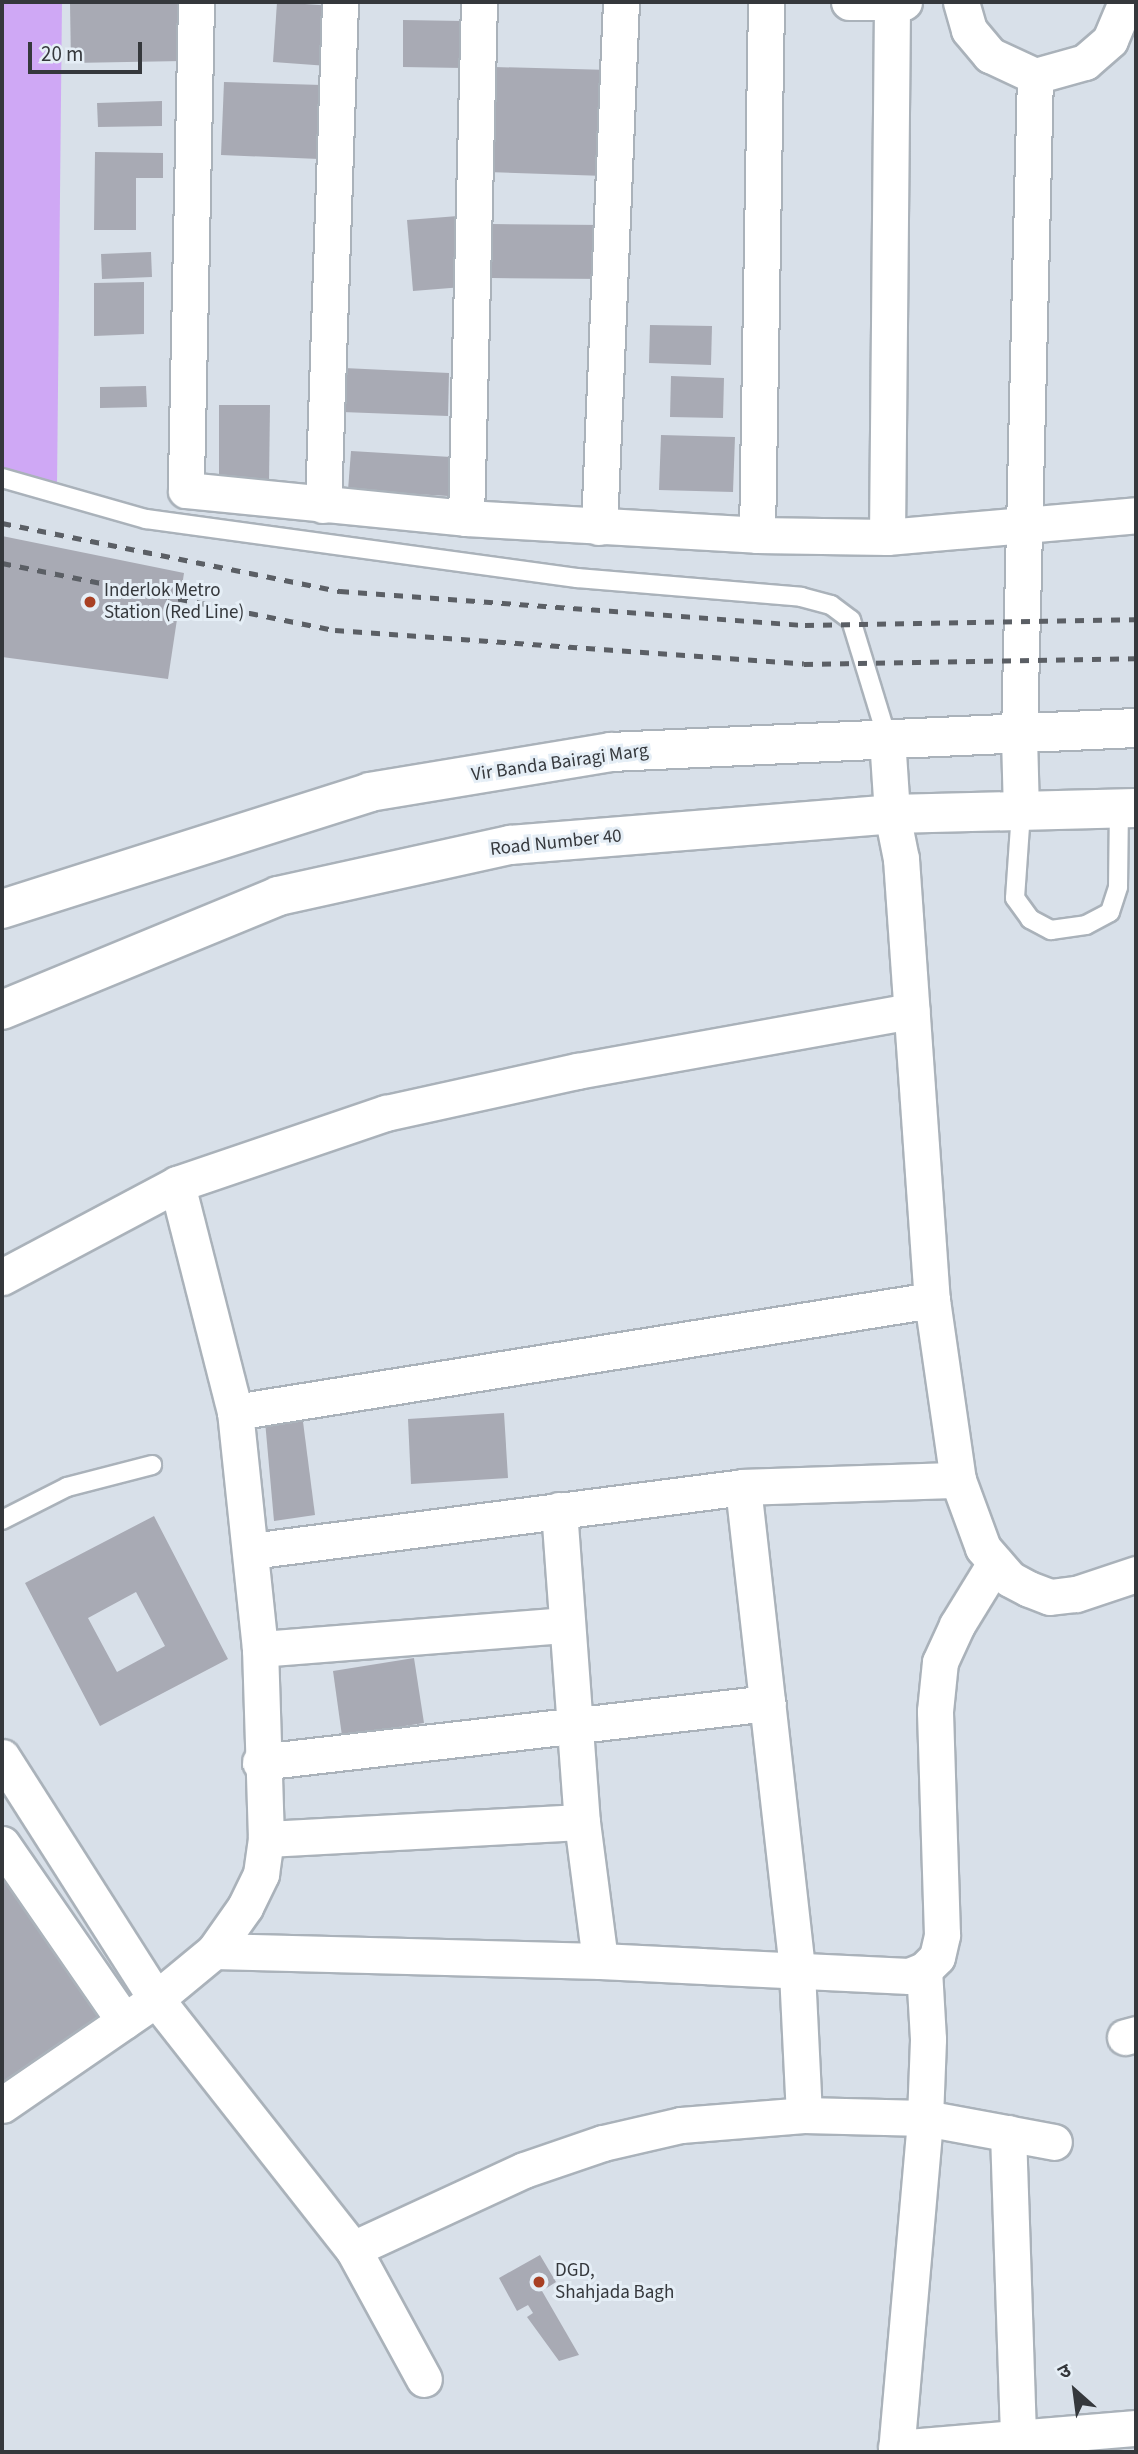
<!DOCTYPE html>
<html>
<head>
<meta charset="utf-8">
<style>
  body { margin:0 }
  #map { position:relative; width:1138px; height:2454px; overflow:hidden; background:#d8e0e9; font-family:"Source Sans 3","Noto Sans Devanagari",sans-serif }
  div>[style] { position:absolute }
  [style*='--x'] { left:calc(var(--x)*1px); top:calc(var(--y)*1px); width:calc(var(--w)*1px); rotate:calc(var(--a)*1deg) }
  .green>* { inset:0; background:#cfa8f5 }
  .building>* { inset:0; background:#a8aab4 }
  .roads { filter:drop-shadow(2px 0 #aab2ba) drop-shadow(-2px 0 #aab2ba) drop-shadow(0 2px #aab2ba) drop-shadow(0 -2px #aab2ba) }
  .service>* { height:18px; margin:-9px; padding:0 9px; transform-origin:9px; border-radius:9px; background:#fff }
  .minor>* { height:35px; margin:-17.5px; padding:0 17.5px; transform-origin:17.5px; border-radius:17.5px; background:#fff }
  .secondary>* { height:38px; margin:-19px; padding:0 19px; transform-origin:19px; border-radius:19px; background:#fff }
  .rail>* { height:5px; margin-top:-2.5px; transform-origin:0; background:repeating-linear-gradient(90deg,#5b5f65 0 9px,transparent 0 18px) }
  .dots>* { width:19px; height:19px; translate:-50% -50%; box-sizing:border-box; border:4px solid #e5eef6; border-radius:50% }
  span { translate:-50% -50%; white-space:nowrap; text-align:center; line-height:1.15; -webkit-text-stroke:6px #e5eef6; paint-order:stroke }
  .poi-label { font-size:19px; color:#35383c }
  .left { translate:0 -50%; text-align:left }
  .street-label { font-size:19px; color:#35383c }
  .frame { position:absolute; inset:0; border:4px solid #35383c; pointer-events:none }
  .north { position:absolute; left:1040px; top:2356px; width:70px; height:70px; -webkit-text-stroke:5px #e5eef6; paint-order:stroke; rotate:332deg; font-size:19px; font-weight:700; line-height:28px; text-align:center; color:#35383c }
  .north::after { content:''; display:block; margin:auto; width:24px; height:32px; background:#35383c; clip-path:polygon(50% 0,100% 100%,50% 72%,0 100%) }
  .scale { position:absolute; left:28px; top:42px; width:114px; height:32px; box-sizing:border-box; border:4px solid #35383c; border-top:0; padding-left:9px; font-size:21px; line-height:24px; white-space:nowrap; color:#35383c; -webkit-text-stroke:5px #e5eef6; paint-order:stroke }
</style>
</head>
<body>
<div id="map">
  <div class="green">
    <div style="clip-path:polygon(2px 2px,62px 2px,57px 487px,2px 476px)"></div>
  </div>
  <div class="building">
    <div style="clip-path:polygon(182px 2px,183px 61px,71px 63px,70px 4px)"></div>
    <div style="clip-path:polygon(277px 2px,333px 6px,328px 66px,273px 62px)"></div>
    <div style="clip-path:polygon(403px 20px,464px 21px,463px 68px,403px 67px)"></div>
    <div style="clip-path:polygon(494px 67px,610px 70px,605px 176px,487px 172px)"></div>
    <div style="clip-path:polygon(224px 82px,322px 85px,319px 159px,221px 155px)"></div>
    <div style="clip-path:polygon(162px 101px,162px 126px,98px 127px,97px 103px)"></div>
    <div style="clip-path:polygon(95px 152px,163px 153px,163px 178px,136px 178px,136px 230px,94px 230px)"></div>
    <div style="clip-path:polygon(458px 216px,463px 287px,413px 291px,407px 220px)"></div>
    <div style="clip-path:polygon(492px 224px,605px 225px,604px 279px,492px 278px)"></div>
    <div style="clip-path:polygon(151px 252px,152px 277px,102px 279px,101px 254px)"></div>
    <div style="clip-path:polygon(144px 282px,144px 334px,94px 336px,94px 283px)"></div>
    <div style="clip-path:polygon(650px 325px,712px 326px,711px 365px,649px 363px)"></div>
    <div style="clip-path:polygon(344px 368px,449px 373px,448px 416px,342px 412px)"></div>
    <div style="clip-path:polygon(671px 376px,724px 378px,723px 418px,670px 417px)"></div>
    <div style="clip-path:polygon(146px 386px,147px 407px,100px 408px,100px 387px)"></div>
    <div style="clip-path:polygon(219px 405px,270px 405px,269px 483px,219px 483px)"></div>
    <div style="clip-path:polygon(661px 435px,735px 437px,733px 492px,659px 490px)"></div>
    <div style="clip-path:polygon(351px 451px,451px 457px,448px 496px,348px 490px)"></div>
    <div style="clip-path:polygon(2px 536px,184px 573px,168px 679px,2px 657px)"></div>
    <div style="clip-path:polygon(504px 1413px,508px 1478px,411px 1484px,408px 1419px)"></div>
    <div style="clip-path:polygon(302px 1414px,315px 1515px,274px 1521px,265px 1421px)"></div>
    <div style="clip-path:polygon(evenodd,154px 1516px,228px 1659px,100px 1726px,25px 1583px,154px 1516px,136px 1592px,165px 1646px,117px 1672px,88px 1618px,136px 1592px)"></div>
    <div style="clip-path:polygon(414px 1658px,424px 1723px,342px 1736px,333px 1671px)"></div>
    <div style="clip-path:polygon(2px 1871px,101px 2016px,2px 2083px)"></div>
    <div style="clip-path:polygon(540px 2255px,556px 2282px,542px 2291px,579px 2355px,559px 2361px,527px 2317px,533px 2313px,528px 2305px,517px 2311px,499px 2278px)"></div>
  </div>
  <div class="roads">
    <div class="service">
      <div style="--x:2;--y:478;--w:150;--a:15.9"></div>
      <div style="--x:146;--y:519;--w:435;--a:7.8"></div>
      <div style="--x:577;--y:578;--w:225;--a:4.8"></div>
      <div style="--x:801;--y:597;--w:31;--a:15"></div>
      <div style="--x:831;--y:605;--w:25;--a:37"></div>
      <div style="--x:851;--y:620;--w:123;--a:73"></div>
      <div style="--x:1021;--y:812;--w:86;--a:94"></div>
      <div style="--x:1015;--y:898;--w:26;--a:54"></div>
      <div style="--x:1030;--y:919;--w:24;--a:28"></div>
      <div style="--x:1051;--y:930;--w:35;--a:-8"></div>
      <div style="--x:1086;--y:925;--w:27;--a:-28"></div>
      <div style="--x:1110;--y:912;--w:26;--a:-72"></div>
      <div style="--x:1118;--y:887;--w:78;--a:-89.3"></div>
      <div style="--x:2;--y:1520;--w:73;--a:-26.9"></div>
      <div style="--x:67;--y:1487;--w:88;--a:-14.5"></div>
    </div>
    <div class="minor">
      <div style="--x:196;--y:2;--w:488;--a:91.2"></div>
      <div style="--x:186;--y:490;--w:281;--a:5.7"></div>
      <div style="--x:466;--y:518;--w:291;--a:3.3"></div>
      <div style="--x:757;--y:535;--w:130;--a:0.9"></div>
      <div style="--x:887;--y:537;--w:250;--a:-5"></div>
      <div style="--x:849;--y:2;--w:55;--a:0"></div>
      <div style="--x:961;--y:2;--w:29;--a:74"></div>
      <div style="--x:969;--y:30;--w:33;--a:50"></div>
      <div style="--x:990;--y:55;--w:50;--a:25"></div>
      <div style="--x:1035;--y:76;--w:52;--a:-15.6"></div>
      <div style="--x:1085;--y:62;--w:33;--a:-41"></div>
      <div style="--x:1110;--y:40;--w:41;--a:-67.2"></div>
      <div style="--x:323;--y:505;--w:503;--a:-88.06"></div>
      <div style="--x:466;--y:518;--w:516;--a:-88.56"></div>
      <div style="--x:599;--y:527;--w:525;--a:-87.6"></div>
      <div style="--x:757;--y:535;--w:533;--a:-89.03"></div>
      <div style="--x:887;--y:537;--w:535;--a:-89.46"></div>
      <div style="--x:887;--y:738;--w:76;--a:86.2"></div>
      <div style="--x:892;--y:814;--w:46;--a:78.7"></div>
      <div style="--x:901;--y:859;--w:442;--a:86"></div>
      <div style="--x:932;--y:1300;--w:182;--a:81.8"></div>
      <div style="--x:958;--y:1480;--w:72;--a:69.8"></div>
      <div style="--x:983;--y:1548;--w:41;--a:48.9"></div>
      <div style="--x:1010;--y:1579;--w:21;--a:28"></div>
      <div style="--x:1029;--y:1589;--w:22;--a:21"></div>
      <div style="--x:1050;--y:1597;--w:26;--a:-7"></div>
      <div style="--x:1076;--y:1594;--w:63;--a:-18.4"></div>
      <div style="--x:1021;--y:812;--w:78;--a:-91.5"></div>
      <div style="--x:1019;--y:734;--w:658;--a:-88.61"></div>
      <div style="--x:2;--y:1277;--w:198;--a:-28"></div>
      <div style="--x:177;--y:1184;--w:221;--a:-18.8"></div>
      <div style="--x:386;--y:1113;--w:196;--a:-12.4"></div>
      <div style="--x:577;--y:1071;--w:340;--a:-10.2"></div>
      <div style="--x:235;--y:1412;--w:706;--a:-9.13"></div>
      <div style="--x:743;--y:1487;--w:488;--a:83.6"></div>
      <div style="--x:797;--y:1972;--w:143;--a:87.2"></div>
      <div style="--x:559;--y:1510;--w:313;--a:85.8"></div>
      <div style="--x:582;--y:1822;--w:140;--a:82.6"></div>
      <div style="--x:251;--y:1551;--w:496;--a:-7.4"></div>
      <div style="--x:743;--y:1487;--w:215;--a:-1.9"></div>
      <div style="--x:260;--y:1649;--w:306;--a:-4.5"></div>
      <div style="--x:2;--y:1757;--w:287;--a:57.5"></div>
      <div style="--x:156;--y:1999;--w:318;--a:51.8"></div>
      <div style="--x:353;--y:2249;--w:148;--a:61.4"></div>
      <div style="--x:260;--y:1762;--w:511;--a:-6.62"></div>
      <div style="--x:266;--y:1839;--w:316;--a:-3.1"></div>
      <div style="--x:2;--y:1844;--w:215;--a:55.4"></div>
      <div style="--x:214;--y:1951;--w:386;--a:1.5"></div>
      <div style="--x:600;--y:1961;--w:309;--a:2.8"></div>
      <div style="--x:909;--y:1976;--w:16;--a:-22"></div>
      <div style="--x:924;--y:1970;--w:18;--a:-45"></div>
      <div style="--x:937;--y:1957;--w:23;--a:-77"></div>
      <div style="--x:942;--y:1935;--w:224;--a:-91.8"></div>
      <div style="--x:935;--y:1711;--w:49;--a:-84.2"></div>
      <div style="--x:940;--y:1662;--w:41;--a:-65.3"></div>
      <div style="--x:957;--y:1625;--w:73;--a:-58.5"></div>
      <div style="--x:1125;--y:2037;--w:11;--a:-15"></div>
      <div style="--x:2;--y:2105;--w:187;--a:-34.5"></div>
      <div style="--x:156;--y:1999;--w:75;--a:-39.6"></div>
      <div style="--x:214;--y:1951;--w:54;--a:-54.8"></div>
      <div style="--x:245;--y:1907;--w:37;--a:-64"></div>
      <div style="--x:261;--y:1874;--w:35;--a:-82"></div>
      <div style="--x:266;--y:1839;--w:190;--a:-91.8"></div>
      <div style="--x:260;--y:1649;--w:238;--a:-96"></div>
      <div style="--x:235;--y:1412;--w:235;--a:-104.3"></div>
      <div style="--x:1008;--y:2133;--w:307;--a:88.1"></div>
      <div style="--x:353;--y:2249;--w:188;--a:-24.8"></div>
      <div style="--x:524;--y:2170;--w:83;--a:-18.9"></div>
      <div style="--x:603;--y:2143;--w:80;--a:-13"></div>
      <div style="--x:681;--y:2125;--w:123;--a:-4.6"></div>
      <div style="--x:804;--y:2115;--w:121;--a:1.4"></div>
      <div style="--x:925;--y:2118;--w:131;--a:10.5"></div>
      <div style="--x:896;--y:2448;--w:241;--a:-4.8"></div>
      <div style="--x:896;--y:2452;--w:335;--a:-85"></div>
      <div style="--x:925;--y:2118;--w:79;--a:-87.8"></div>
      <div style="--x:928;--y:2039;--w:69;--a:-93.3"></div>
    </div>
    <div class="secondary">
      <div style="--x:2;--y:909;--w:386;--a:-17.6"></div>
      <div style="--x:370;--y:792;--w:244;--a:-9.4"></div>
      <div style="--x:611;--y:752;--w:526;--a:-2.62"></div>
      <div style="--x:2;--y:1010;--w:299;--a:-22.4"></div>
      <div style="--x:278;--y:896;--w:238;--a:-12.4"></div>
      <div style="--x:510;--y:845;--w:383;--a:-4.6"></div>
      <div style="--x:892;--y:814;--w:244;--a:-1.4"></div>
    </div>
  </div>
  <div class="rail">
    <div style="--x:2;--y:523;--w:345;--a:11.4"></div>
    <div style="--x:340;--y:591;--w:466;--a:4.2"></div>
    <div style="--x:805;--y:625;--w:331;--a:-1"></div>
    <div style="--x:2;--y:563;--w:340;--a:11.4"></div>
    <div style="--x:335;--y:630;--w:470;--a:4.1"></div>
    <div style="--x:804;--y:664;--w:332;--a:-1"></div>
  </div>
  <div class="dots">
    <div style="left:90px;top:602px;background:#a84024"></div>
    <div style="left:539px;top:2282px;background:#a84024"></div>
  </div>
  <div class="poi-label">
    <span class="left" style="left:104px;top:602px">Inderlok Metro<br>Station (Red Line)</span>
    <span class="left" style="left:555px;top:2282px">DGD,<br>Shahjada Bagh</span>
  </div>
  <div class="street-label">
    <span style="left:560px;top:763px;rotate:-8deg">Vir Banda Bairagi Marg</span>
    <span style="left:556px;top:843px;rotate:-6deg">Road Number 40</span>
  </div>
  <div class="frame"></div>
  <div class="north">उ</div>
  <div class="scale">20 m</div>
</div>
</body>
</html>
